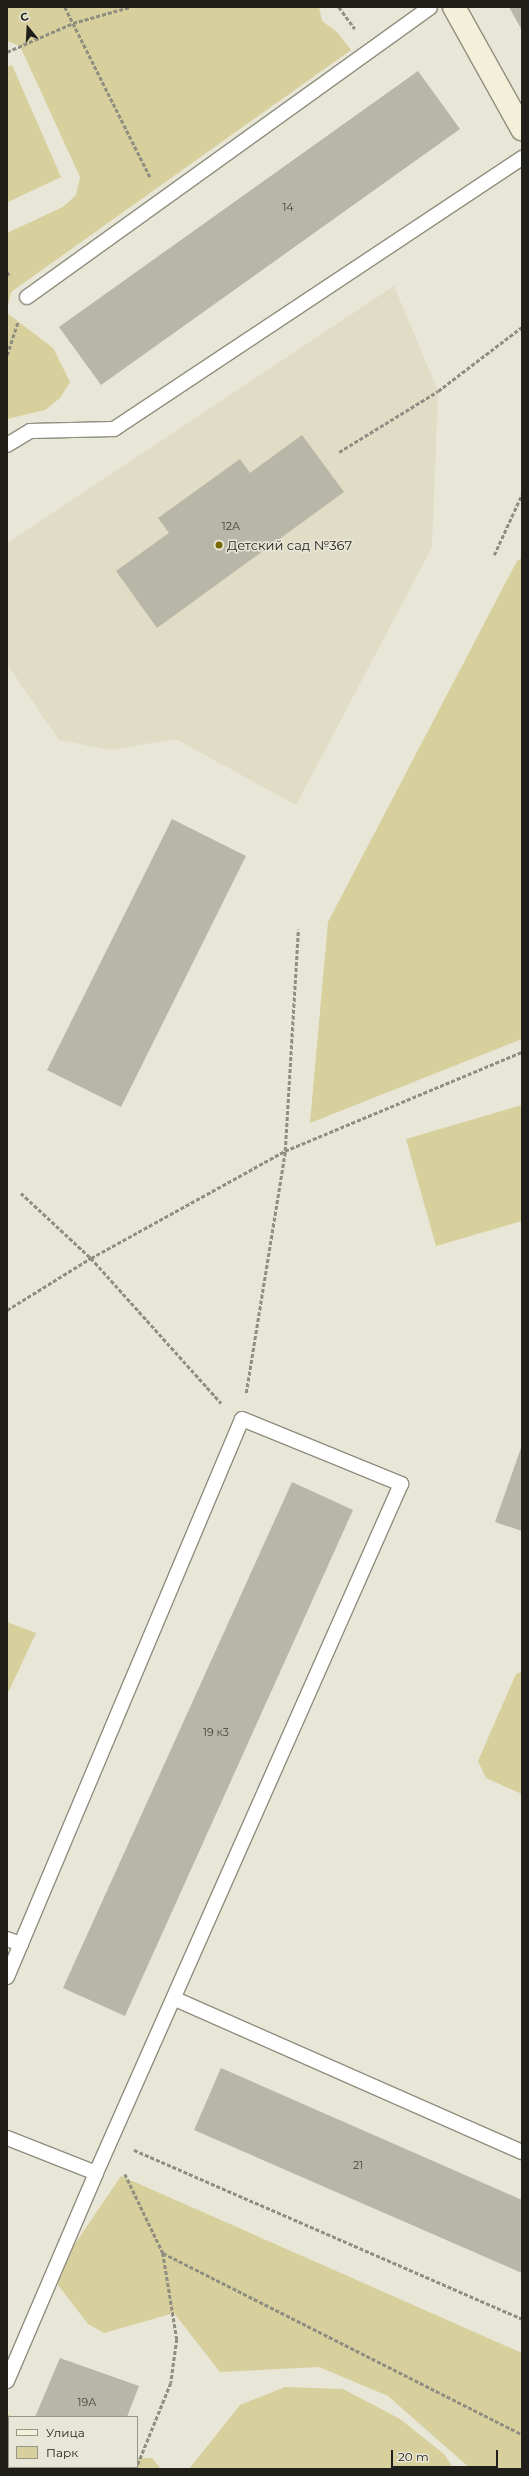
<!DOCTYPE html>
<html>
<head>
<meta charset="utf-8">
<style>
  body { margin:0 }
  #map { position:relative; width:529px; height:2476px; overflow:hidden; background:#e8e6d6; font-family:Montserrat,sans-serif }
  div>[style] { position:absolute }
  [style*='--x'] { left:calc(var(--x)*1px); top:calc(var(--y)*1px); width:calc(var(--w)*1px); rotate:calc(var(--a)*1deg) }
  .built>* { inset:0; background:#e0dcc5 }
  .green>* { inset:0; background:#d7cf9c }
  .building>* { inset:0; background:#b8b6a6 }
  .path>* { height:2.5px; margin-top:-1.25px; transform-origin:0; background:repeating-linear-gradient(90deg,#908e83 0 4px,transparent 0 6px) }
  .roads { filter:drop-shadow(1px 0 #908e7f) drop-shadow(-1px 0 #908e7f) drop-shadow(0 1px #908e7f) drop-shadow(0 -1px #908e7f) }
  .lane>* { height:14px; margin:-7px; padding:0 7px; transform-origin:7px; border-radius:7px; background:#fff }
  .secondary>* { height:22px; margin:-11px; padding:0 11px; transform-origin:11px; border-radius:11px; background:#f3efd8 }
  .dots>* { width:11px; height:11px; translate:-50% -50%; box-sizing:border-box; border:2px solid #e8e6d6; border-radius:50% }
  span { translate:-50% -50%; white-space:nowrap; text-align:center; line-height:1.15; -webkit-text-stroke:3px #e8e6d6; paint-order:stroke }
  .number-label { font-size:11px; color:#46453d }
  .number-label span { -webkit-text-stroke-width:0 }
  .poi-label { font-size:13px; color:#201f1a }
  .left { translate:0 -50%; text-align:left }
  .frame { position:absolute; inset:0; border:8px solid #201f1a; pointer-events:none }
  .legend { position:absolute; left:8px; top:2416px; width:130px; height:52px; box-sizing:border-box; background:#e8e6d6; border:1px solid #98968b; margin:0; padding:5px 7px; list-style:none; font-size:12px; color:#201f1a }
  .legend li { display:flex; align-items:center; gap:8px; height:20px }
  .legend b { width:20px; border:1px solid #98968b }
  .north { position:absolute; left:8px; top:8px; width:40px; height:40px; -webkit-text-stroke:3px #e8e6d6; paint-order:stroke; rotate:342deg; font-size:11px; font-weight:700; line-height:16px; text-align:center; color:#201f1a }
  .north::after { content:''; display:block; margin:auto; width:14px; height:18px; background:#201f1a; clip-path:polygon(50% 0,100% 100%,50% 72%,0 100%) }
  .scale { position:absolute; left:391px; top:2450px; width:107px; height:18px; box-sizing:border-box; border:2px solid #201f1a; border-top:0; padding-left:5px; font-size:12px; line-height:14px; white-space:nowrap; color:#201f1a; -webkit-text-stroke:3px #e8e6d6; paint-order:stroke }
</style>
</head>
<body>
<div id="map">
  <div class="built">
    <div style="clip-path:polygon(394px 286px,438px 391px,432px 547px,296px 805px,176px 739px,109px 750px,59px 740px,7px 664px,7px 543px)"></div>
  </div>
  <div class="green">
    <div style="clip-path:polygon(7px 7px,319px 7px,322px 21px,337px 32px,351px 50px,11px 292px,7px 311px,7px 233px,63px 207px,76px 195px,80px 177px,20px 46px,7px 41px)"></div>
    <div style="clip-path:polygon(12px 65px,61px 177px,8px 202px,7px 67px)"></div>
    <div style="clip-path:polygon(7px 313px,53px 348px,70px 382px,60px 398px,45px 410px,7px 419px)"></div>
    <div style="clip-path:polygon(522px 558px,522px 1039px,310px 1123px,328px 922px,517px 561px)"></div>
    <div style="clip-path:polygon(522px 1105px,522px 1221px,436px 1246px,406px 1139px)"></div>
    <div style="clip-path:polygon(7px 1622px,36px 1633px,7px 1695px)"></div>
    <div style="clip-path:polygon(522px 1672px,522px 1794px,486px 1778px,478px 1761px,516px 1674px)"></div>
    <div style="clip-path:polygon(121px 2176px,522px 2353px,522px 2469px,471px 2469px,388px 2396px,319px 2367px,220px 2372px,174px 2313px,104px 2333px,88px 2324px,58px 2285px,60px 2266px)"></div>
    <div style="clip-path:polygon(285px 2387px,343px 2389px,400px 2419px,444px 2454px,454px 2469px,189px 2469px,240px 2405px)"></div>
    <div style="clip-path:polygon(7px 2413px,12px 2417px,9px 2417px,9px 2467px,23px 2469px,7px 2469px)"></div>
    <div style="clip-path:polygon(137px 2458px,152px 2458px,161px 2469px,134px 2469px)"></div>
  </div>
  <div class="building">
    <div style="clip-path:polygon(509px 7px,522px 7px,522px 30px,515px 18px)"></div>
    <div style="clip-path:polygon(418px 71px,460px 129px,101px 385px,59px 327px)"></div>
    <div style="clip-path:polygon(302px 435px,344px 492px,157px 628px,116px 571px,169px 533px,158px 518px,240px 459px,250px 473px)"></div>
    <div style="clip-path:polygon(172px 819px,246px 856px,121px 1107px,47px 1070px)"></div>
    <div style="clip-path:polygon(522px 1445px,522px 1531px,495px 1522px)"></div>
    <div style="clip-path:polygon(292px 1482px,353px 1510px,125px 2016px,63px 1988px)"></div>
    <div style="clip-path:polygon(221px 2068px,522px 2200px,522px 2273px,194px 2130px)"></div>
    <div style="clip-path:polygon(60px 2358px,139px 2386px,127px 2417px,35px 2417px)"></div>
    <div style="clip-path:polygon(81px 2467px,108px 2467px,107px 2469px)"></div>
  </div>
  <div class="path">
    <div style="--x:65;--y:7;--w:190;--a:63.4"></div>
    <div style="--x:339;--y:7;--w:27;--a:54"></div>
    <div style="--x:7;--y:52;--w:72;--a:-23.7"></div>
    <div style="--x:73;--y:23;--w:59;--a:-15.7"></div>
    <div style="--x:7;--y:272;--w:6;--a:51"></div>
    <div style="--x:7;--y:355;--w:36;--a:-72"></div>
    <div style="--x:339;--y:452;--w:116;--a:-31.6"></div>
    <div style="--x:438;--y:391;--w:106;--a:-37.3"></div>
    <div style="--x:494;--y:555;--w:67;--a:-65.3"></div>
    <div style="--x:21;--y:1193;--w:96;--a:42.9"></div>
    <div style="--x:91;--y:1258;--w:195;--a:48.1"></div>
    <div style="--x:7;--y:1310;--w:99;--a:-31.8"></div>
    <div style="--x:91;--y:1258;--w:222;--a:-28.9"></div>
    <div style="--x:285;--y:1151;--w:257;--a:-22.7"></div>
    <div style="--x:246;--y:1393;--w:245;--a:-80.8"></div>
    <div style="--x:285;--y:1151;--w:222;--a:-86.6"></div>
    <div style="--x:134;--y:2150;--w:423;--a:23.5"></div>
    <div style="--x:125;--y:2174;--w:88;--a:64.3"></div>
    <div style="--x:163;--y:2253;--w:87;--a:80.8"></div>
    <div style="--x:177;--y:2339;--w:44;--a:97.8"></div>
    <div style="--x:171;--y:2383;--w:93;--a:112.1"></div>
    <div style="--x:163;--y:2253;--w:402;--a:26.8"></div>
  </div>
  <div class="roads">
    <div class="lane">
      <div style="--x:27;--y:297;--w:496;--a:-35.7"></div>
      <div style="--x:7;--y:445;--w:27;--a:-31"></div>
      <div style="--x:30;--y:431;--w:84;--a:-1.4"></div>
      <div style="--x:114;--y:429;--w:490;--a:-33.6"></div>
      <div style="--x:7;--y:1939;--w:15;--a:20"></div>
      <div style="--x:7;--y:1977;--w:605;--a:-67.16"></div>
      <div style="--x:242;--y:1419;--w:172;--a:22.2"></div>
      <div style="--x:401;--y:1484;--w:753;--a:113.88"></div>
      <div style="--x:96;--y:2173;--w:96;--a:-158.5"></div>
      <div style="--x:175;--y:1999;--w:379;--a:23.8"></div>
      <div style="--x:7;--y:2381;--w:226;--a:-66.8"></div>
    </div>
    <div class="secondary">
      <div style="--x:454;--y:7;--w:140;--a:60.9"></div>
    </div>
  </div>
  <div class="dots">
    <div style="left:219px;top:545px;background:#776900"></div>
  </div>
  <div class="number-label">
    <span style="left:288px;top:207px">14</span>
    <span style="left:231px;top:526px">12А</span>
    <span style="left:216px;top:1732px">19 к3</span>
    <span style="left:358px;top:2165px">21</span>
    <span style="left:87px;top:2402px">19А</span>
  </div>
  <div class="poi-label">
    <span class="left" style="left:227px;top:545px">Детский сад №367</span>
  </div>
  <div class="frame"></div>
  <ul class="legend">
  <li><b style="height:5px;background:#f3efd8"></b>Улица</li>
  <li><b style="height:11px;background:#d7cf9c"></b>Парк</li>
  </ul>
  <div class="north">С</div>
  <div class="scale">20 m</div>
</div>
</body>
</html>
